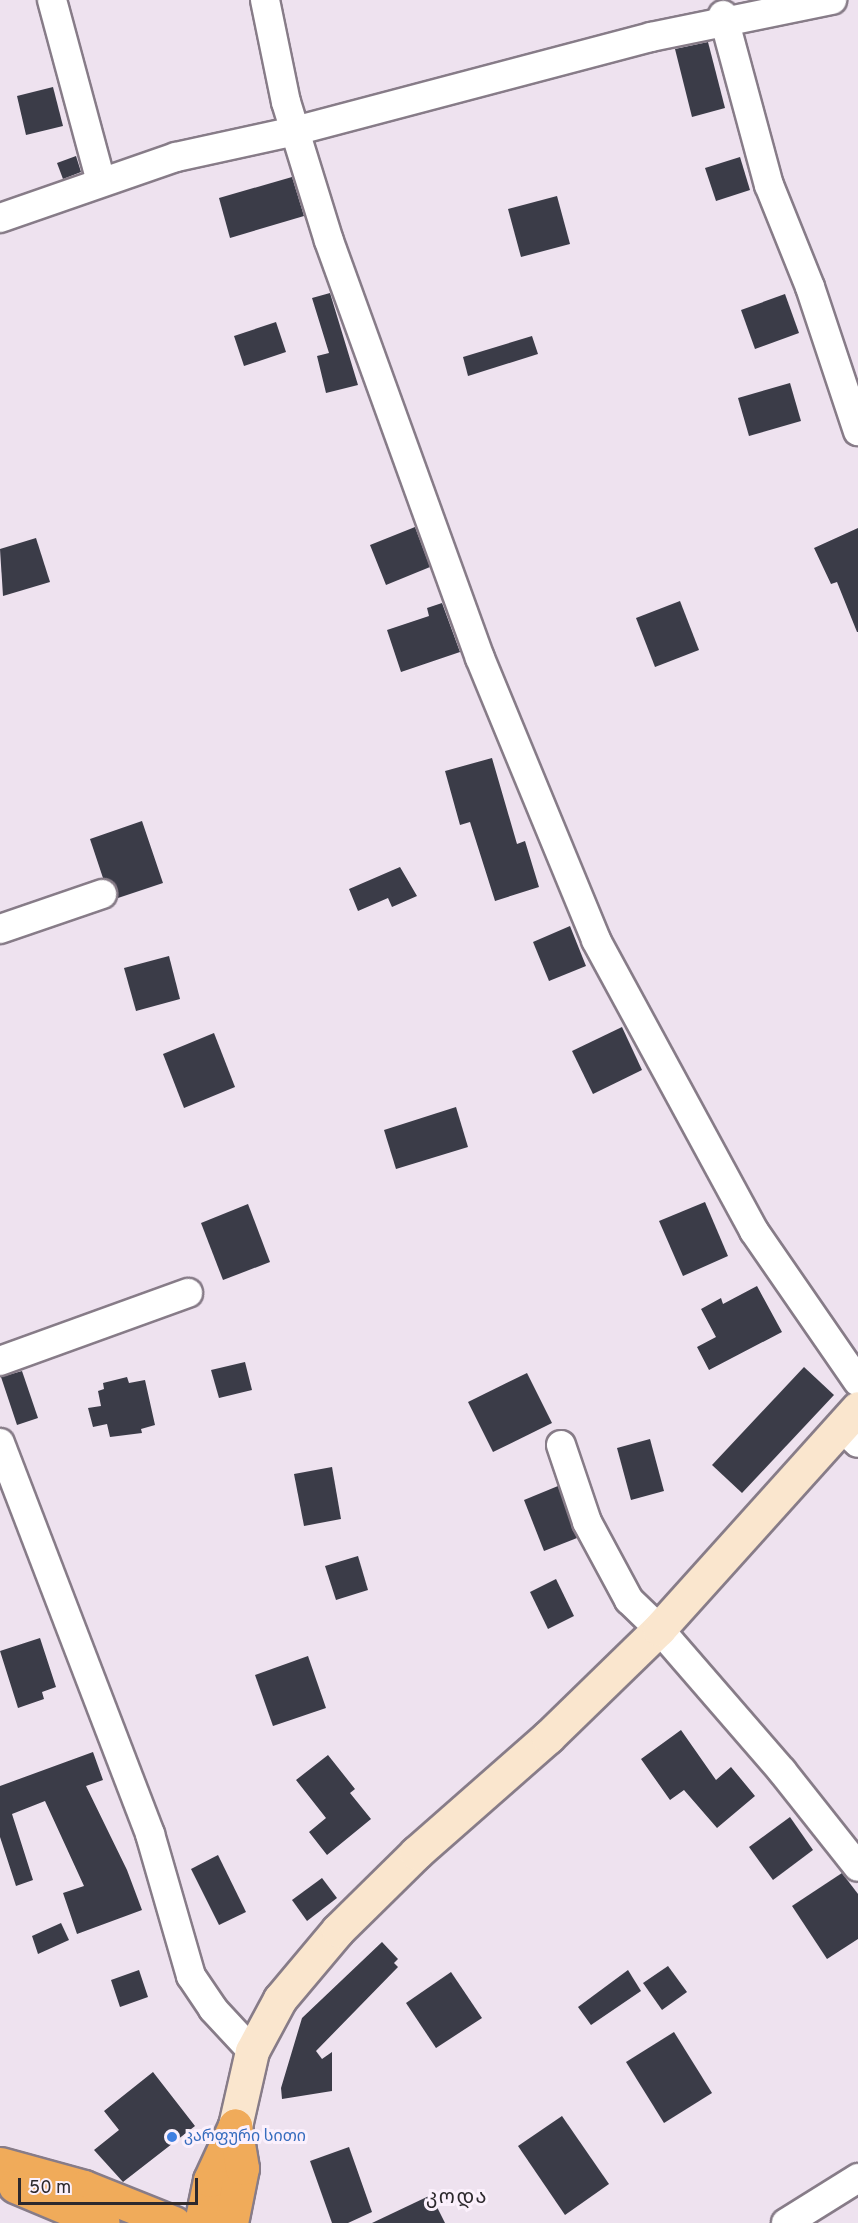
<!DOCTYPE html>
<html>
<head>
<meta charset="utf-8">
<style>
  body { margin:0 }
  #map { position:relative; width:858px; height:2223px; overflow:hidden; background:#eee2ef; font-family:Overpass,"Noto Sans Georgian",sans-serif }
  div>[style] { position:absolute }
  [style*='--x'] { left:calc(var(--x)*1px); top:calc(var(--y)*1px); width:calc(var(--w)*1px); rotate:calc(var(--a)*1deg) }
  .building>* { inset:0; background:#3b3c48 }
  .roads { filter:drop-shadow(2px 0 #877c88) drop-shadow(-2px 0 #877c88) drop-shadow(0 2px #877c88) drop-shadow(0 -2px #877c88) }
  .street>* { height:28px; margin:-14px; padding:0 14px; transform-origin:14px; border-radius:14px; background:#fff }
  .secondary>* { height:33px; margin:-16.5px; padding:0 16.5px; transform-origin:16.5px; border-radius:16.5px; background:#fae6ce }
  .highway>* { height:33px; margin:-16.5px; padding:0 16.5px; transform-origin:16.5px; border-radius:16.5px; background:#f0ab5a }
  .dots>* { width:16px; height:16px; translate:-50% -50%; box-sizing:border-box; border:3px solid #fbf0fc; border-radius:50% }
  span { translate:-50% -50%; white-space:nowrap; text-align:center; line-height:1.15; -webkit-text-stroke:6px #fbf0fc; paint-order:stroke }
  .shop-label { font-size:16px; color:#366cbe }
  .left { translate:0 -50%; text-align:left }
  .quarter-label { font-size:20px; color:#2d292d; letter-spacing:1.5px }
  .scale { position:absolute; left:18px; top:2178px; width:180px; height:27px; box-sizing:border-box; border:3px solid #2d292d; border-top:0; padding-left:8px; font-size:18px; line-height:21px; white-space:nowrap; color:#2d292d; -webkit-text-stroke:4px #fbf0fc; paint-order:stroke }
</style>
</head>
<body>
<div id="map">
  <div class="building">
    <div style="clip-path:polygon(708px 42px,725px 108px,692px 117px,675px 49px)"></div>
    <div style="clip-path:polygon(53px 87px,63px 126px,26px 135px,17px 96px)"></div>
    <div style="clip-path:polygon(76px 156px,81px 172px,63px 179px,57px 163px)"></div>
    <div style="clip-path:polygon(740px 157px,750px 190px,716px 201px,705px 168px)"></div>
    <div style="clip-path:polygon(292px 177px,304px 216px,230px 238px,219px 198px)"></div>
    <div style="clip-path:polygon(557px 196px,570px 244px,521px 257px,508px 209px)"></div>
    <div style="clip-path:polygon(330px 293px,358px 385px,326px 393px,317px 356px,329px 353px,312px 298px)"></div>
    <div style="clip-path:polygon(785px 294px,799px 333px,755px 349px,741px 310px)"></div>
    <div style="clip-path:polygon(276px 322px,286px 352px,244px 366px,234px 336px)"></div>
    <div style="clip-path:polygon(532px 336px,538px 354px,468px 376px,463px 357px)"></div>
    <div style="clip-path:polygon(790px 383px,801px 421px,749px 436px,738px 398px)"></div>
    <div style="clip-path:polygon(415px 527px,430px 567px,386px 585px,370px 545px)"></div>
    <div style="clip-path:polygon(858px 528px,858px 632px,857px 632px,837px 582px,831px 584px,814px 548px)"></div>
    <div style="clip-path:polygon(36px 538px,50px 582px,3px 596px,0 549px)"></div>
    <div style="clip-path:polygon(680px 601px,699px 650px,655px 667px,636px 618px)"></div>
    <div style="clip-path:polygon(442px 603px,460px 652px,401px 672px,387px 630px,429px 616px,427px 608px)"></div>
    <div style="clip-path:polygon(492px 758px,517px 844px,525px 841px,539px 887px,495px 901px,470px 822px,460px 825px,445px 771px)"></div>
    <div style="clip-path:polygon(142px 821px,163px 883px,118px 898px,113px 882px,103px 878px,90px 839px)"></div>
    <div style="clip-path:polygon(400px 867px,417px 896px,392px 907px,388px 898px,358px 911px,349px 889px)"></div>
    <div style="clip-path:polygon(570px 926px,586px 966px,549px 981px,533px 942px)"></div>
    <div style="clip-path:polygon(169px 956px,180px 999px,136px 1011px,124px 968px)"></div>
    <div style="clip-path:polygon(622px 1027px,642px 1070px,593px 1094px,572px 1051px)"></div>
    <div style="clip-path:polygon(214px 1033px,235px 1087px,184px 1108px,163px 1054px)"></div>
    <div style="clip-path:polygon(456px 1107px,468px 1147px,396px 1169px,384px 1130px)"></div>
    <div style="clip-path:polygon(705px 1202px,728px 1256px,683px 1276px,659px 1221px)"></div>
    <div style="clip-path:polygon(248px 1204px,270px 1262px,223px 1280px,201px 1223px)"></div>
    <div style="clip-path:polygon(757px 1286px,782px 1332px,709px 1370px,697px 1347px,716px 1337px,701px 1309px,721px 1298px,723px 1304px)"></div>
    <div style="clip-path:polygon(245px 1362px,252px 1390px,219px 1398px,211px 1370px)"></div>
    <div style="clip-path:polygon(804px 1367px,834px 1395px,742px 1493px,712px 1465px)"></div>
    <div style="clip-path:polygon(22px 1371px,38px 1418px,17px 1425px,1px 1377px)"></div>
    <div style="clip-path:polygon(527px 1373px,552px 1423px,493px 1452px,468px 1402px)"></div>
    <div style="clip-path:polygon(127px 1377px,129px 1383px,145px 1380px,155px 1425px,141px 1429px,142px 1433px,110px 1437px,107px 1424px,93px 1427px,88px 1408px,101px 1406px,98px 1391px,104px 1389px,103px 1383px)"></div>
    <div style="clip-path:polygon(650px 1439px,664px 1491px,631px 1500px,617px 1448px)"></div>
    <div style="clip-path:polygon(332px 1467px,341px 1519px,304px 1526px,294px 1474px)"></div>
    <div style="clip-path:polygon(558px 1486px,577px 1538px,544px 1551px,524px 1500px)"></div>
    <div style="clip-path:polygon(358px 1556px,368px 1590px,336px 1600px,325px 1566px)"></div>
    <div style="clip-path:polygon(556px 1579px,574px 1616px,548px 1629px,530px 1592px)"></div>
    <div style="clip-path:polygon(40px 1638px,56px 1687px,42px 1692px,44px 1699px,18px 1708px,0 1651px)"></div>
    <div style="clip-path:polygon(308px 1656px,326px 1708px,273px 1726px,255px 1675px)"></div>
    <div style="clip-path:polygon(681px 1730px,716px 1780px,731px 1767px,755px 1796px,717px 1828px,684px 1790px,670px 1800px,641px 1759px)"></div>
    <div style="clip-path:polygon(93px 1752px,103px 1780px,86px 1786px,127px 1870px,142px 1910px,77px 1934px,63px 1893px,84px 1886px,45px 1801px,12px 1814px,33px 1880px,16px 1886px,0 1837px,0 1786px)"></div>
    <div style="clip-path:polygon(328px 1755px,355px 1789px,350px 1793px,371px 1819px,327px 1855px,309px 1832px,326px 1818px,296px 1780px)"></div>
    <div style="clip-path:polygon(790px 1817px,813px 1850px,773px 1880px,749px 1847px)"></div>
    <div style="clip-path:polygon(218px 1855px,246px 1912px,219px 1925px,191px 1869px)"></div>
    <div style="clip-path:polygon(842px 1873px,858px 1894px,858px 1939px,827px 1959px,792px 1906px)"></div>
    <div style="clip-path:polygon(322px 1878px,337px 1898px,307px 1921px,292px 1900px)"></div>
    <div style="clip-path:polygon(61px 1923px,69px 1940px,38px 1954px,32px 1936px)"></div>
    <div style="clip-path:polygon(382px 1942px,398px 1959px,394px 1963px,398px 1967px,316px 2051px,322px 2059px,332px 2052px,332px 2091px,282px 2099px,281px 2088px,302px 2018px)"></div>
    <div style="clip-path:polygon(668px 1966px,687px 1992px,662px 2010px,643px 1983px)"></div>
    <div style="clip-path:polygon(139px 1970px,148px 1997px,120px 2007px,111px 1980px)"></div>
    <div style="clip-path:polygon(628px 1970px,641px 1991px,591px 2025px,578px 2007px)"></div>
    <div style="clip-path:polygon(451px 1972px,482px 2018px,436px 2048px,406px 2003px)"></div>
    <div style="clip-path:polygon(674px 2032px,712px 2093px,664px 2123px,626px 2062px)"></div>
    <div style="clip-path:polygon(153px 2072px,195px 2126px,123px 2182px,94px 2150px,119px 2130px,104px 2111px)"></div>
    <div style="clip-path:polygon(562px 2116px,609px 2184px,565px 2215px,518px 2146px)"></div>
    <div style="clip-path:polygon(349px 2147px,372px 2212px,348px 2223px,332px 2223px,310px 2161px)"></div>
    <div style="clip-path:polygon(431px 2195px,445px 2223px,372px 2223px)"></div>
  </div>
  <div class="roads">
    <div class="street">
      <div style="--x:52;--y:0;--w:188;--a:74.9"></div>
      <div style="--x:265;--y:0;--w:104;--a:78.4"></div>
      <div style="--x:286;--y:102;--w:145;--a:72.8"></div>
      <div style="--x:329;--y:241;--w:443;--a:70.1"></div>
      <div style="--x:480;--y:658;--w:305;--a:67.6"></div>
      <div style="--x:596;--y:940;--w:331;--a:61.5"></div>
      <div style="--x:754;--y:1231;--w:183;--a:55.4"></div>
      <div style="--x:723;--y:15;--w:176;--a:74.9"></div>
      <div style="--x:769;--y:185;--w:110;--a:68.1"></div>
      <div style="--x:810;--y:287;--w:152;--a:71.6"></div>
      <div style="--x:0;--y:218;--w:186;--a:-19.1"></div>
      <div style="--x:176;--y:157;--w:122;--a:-12.3"></div>
      <div style="--x:295;--y:131;--w:368;--a:-14.8"></div>
      <div style="--x:651;--y:37;--w:185;--a:-11.6"></div>
      <div style="--x:0;--y:929;--w:108;--a:-18.9"></div>
      <div style="--x:0;--y:1361;--w:200;--a:-19.9"></div>
      <div style="--x:841;--y:1427;--w:23;--a:43"></div>
      <div style="--x:0;--y:1443;--w:419;--a:69"></div>
      <div style="--x:150;--y:1834;--w:148;--a:73.9"></div>
      <div style="--x:191;--y:1976;--w:40;--a:56"></div>
      <div style="--x:213;--y:2009;--w:57;--a:47.1"></div>
      <div style="--x:561;--y:1445;--w:81;--a:71.3"></div>
      <div style="--x:587;--y:1522;--w:89;--a:61.7"></div>
      <div style="--x:629;--y:1600;--w:42;--a:44"></div>
      <div style="--x:659;--y:1629;--w:188;--a:49.1"></div>
      <div style="--x:782;--y:1771;--w:122;--a:51.6"></div>
      <div style="--x:786;--y:2223;--w:85;--a:-32"></div>
    </div>
    <div class="secondary">
      <div style="--x:235;--y:2126;--w:77;--a:-77.2"></div>
      <div style="--x:252;--y:2051;--w:59;--a:-61.7"></div>
      <div style="--x:280;--y:1999;--w:90;--a:-50"></div>
      <div style="--x:338;--y:1930;--w:110;--a:-44.6"></div>
      <div style="--x:416;--y:1853;--w:176;--a:-41.3"></div>
      <div style="--x:548;--y:1737;--w:155;--a:-44.2"></div>
      <div style="--x:659;--y:1629;--w:297;--a:-48"></div>
    </div>
    <div class="highway">
      <div style="--x:0;--y:2164;--w:87;--a:15.3"></div>
      <div style="--x:84;--y:2187;--w:97;--a:21.8"></div>
      <div style="--x:15;--y:2186;--w:95;--a:22.8"></div>
      <div style="--x:201;--y:2223;--w:44;--a:-78.2"></div>
      <div style="--x:210;--y:2180;--w:60;--a:-65.2"></div>
      <div style="--x:231;--y:2223;--w:56;--a:-78.7"></div>
      <div style="--x:242;--y:2168;--w:43;--a:-99.5"></div>
    </div>
  </div>
  <div class="dots">
    <div style="left:172px;top:2137px;background:#3f7fe0"></div>
  </div>
  <div class="shop-label">
    <span class="left" style="left:184px;top:2137px">კარფური სითი</span>
  </div>
  <div class="quarter-label">
    <span style="left:457px;top:2198px">კოდა</span>
  </div>
  <div class="scale">50 m</div>
</div>
</body>
</html>
